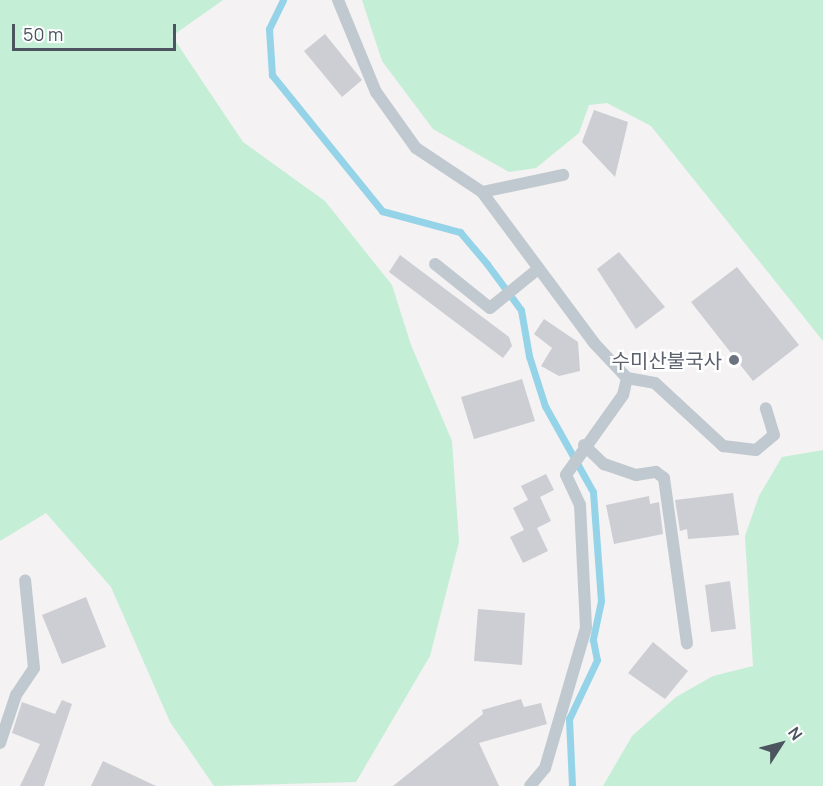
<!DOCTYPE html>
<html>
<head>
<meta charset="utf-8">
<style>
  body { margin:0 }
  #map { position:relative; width:823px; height:786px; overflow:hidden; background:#f4f2f2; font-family:Manrope,"Noto Sans KR",sans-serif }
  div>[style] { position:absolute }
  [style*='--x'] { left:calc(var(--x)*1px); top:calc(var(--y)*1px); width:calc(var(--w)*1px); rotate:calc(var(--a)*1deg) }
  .green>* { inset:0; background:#c4eed6 }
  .stream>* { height:7px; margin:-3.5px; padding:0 3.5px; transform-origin:3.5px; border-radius:3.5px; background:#94d3e8 }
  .building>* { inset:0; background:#ccced4 }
  .service>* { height:12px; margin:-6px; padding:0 6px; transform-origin:6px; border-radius:6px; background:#c1c9d0 }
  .dots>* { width:16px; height:16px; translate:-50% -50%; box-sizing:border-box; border:3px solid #fff; border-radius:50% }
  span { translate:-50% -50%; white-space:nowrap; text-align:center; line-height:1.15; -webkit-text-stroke:5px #fff; paint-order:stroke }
  .worship-label { font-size:20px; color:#5b616d }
  .right { translate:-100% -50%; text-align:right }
  .north { position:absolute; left:751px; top:714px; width:60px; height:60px; -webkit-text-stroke:4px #fff; paint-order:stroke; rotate:54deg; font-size:16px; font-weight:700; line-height:24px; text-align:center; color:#4b545f }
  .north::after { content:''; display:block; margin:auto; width:21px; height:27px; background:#4b545f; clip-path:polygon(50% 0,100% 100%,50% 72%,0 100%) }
  .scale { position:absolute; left:12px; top:24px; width:164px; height:27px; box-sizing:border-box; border:3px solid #4b545f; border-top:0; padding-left:8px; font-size:18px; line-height:21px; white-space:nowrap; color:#4b545f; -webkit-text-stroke:4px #fff; paint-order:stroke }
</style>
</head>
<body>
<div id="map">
  <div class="green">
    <div style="clip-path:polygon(0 0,223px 0,172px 36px,243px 142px,325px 201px,392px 285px,411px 345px,452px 441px,459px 542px,430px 656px,356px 782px,214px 786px,170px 722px,111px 587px,46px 513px,0 541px)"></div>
    <div style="clip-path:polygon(362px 0,823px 0,823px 341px,651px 126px,607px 103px,589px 105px,579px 133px,536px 168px,509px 172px,433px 129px,382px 61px)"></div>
    <div style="clip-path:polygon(823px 450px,823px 786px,603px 786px,632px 736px,676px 697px,713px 676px,753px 666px,745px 536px,759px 496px,782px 457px)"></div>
  </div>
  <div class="stream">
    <div style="--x:283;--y:0;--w:32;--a:116"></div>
    <div style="--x:269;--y:29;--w:46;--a:86.3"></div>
    <div style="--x:272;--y:75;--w:175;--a:51"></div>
    <div style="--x:382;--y:211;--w:81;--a:15.1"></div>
    <div style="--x:460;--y:232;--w:42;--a:49.8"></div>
    <div style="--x:487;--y:264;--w:57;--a:53.5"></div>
    <div style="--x:521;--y:310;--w:47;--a:80.1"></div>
    <div style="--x:529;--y:356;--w:52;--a:72.3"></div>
    <div style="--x:545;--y:406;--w:98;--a:60.8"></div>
    <div style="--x:593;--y:492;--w:109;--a:85.8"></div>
    <div style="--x:601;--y:601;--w:40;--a:102"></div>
    <div style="--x:593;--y:640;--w:20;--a:79"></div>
    <div style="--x:597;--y:660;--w:65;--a:115.4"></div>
    <div style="--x:569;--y:719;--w:67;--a:87.4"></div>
  </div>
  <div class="building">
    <div style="clip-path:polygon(325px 34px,362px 80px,342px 97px,304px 51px)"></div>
    <div style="clip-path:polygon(594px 110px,628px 122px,615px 177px,582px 142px)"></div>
    <div style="clip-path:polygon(619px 252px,665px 307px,636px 329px,597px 269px)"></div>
    <div style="clip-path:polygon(400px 255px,509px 337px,512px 346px,503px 358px,389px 272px)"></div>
    <div style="clip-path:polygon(737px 267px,799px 345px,753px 381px,691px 302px)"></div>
    <div style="clip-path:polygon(544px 319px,578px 342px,580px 371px,559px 376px,541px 366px,552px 348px,534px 334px)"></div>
    <div style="clip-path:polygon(522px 379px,535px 421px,474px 439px,461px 397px)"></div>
    <div style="clip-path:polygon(546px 474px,554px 490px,540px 497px,551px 521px,537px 528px,548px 551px,523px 563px,510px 537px,524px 530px,513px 508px,528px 500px,521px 486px)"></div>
    <div style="clip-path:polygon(733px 493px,739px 535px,688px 539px,687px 529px,680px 531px,675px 500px)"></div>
    <div style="clip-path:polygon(649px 496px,650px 504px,659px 502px,663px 534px,614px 544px,606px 505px)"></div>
    <div style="clip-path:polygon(730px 581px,736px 629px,711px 632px,705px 585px)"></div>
    <div style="clip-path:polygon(86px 597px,106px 647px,62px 664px,42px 615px)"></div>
    <div style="clip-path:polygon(478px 609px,525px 613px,522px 665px,474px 661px)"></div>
    <div style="clip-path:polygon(653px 642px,688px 671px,665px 699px,628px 673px)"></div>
    <div style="clip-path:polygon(521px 699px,524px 707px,541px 703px,547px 724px,479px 743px,499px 786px,393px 786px,483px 714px,482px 710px)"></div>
    <div style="clip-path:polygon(62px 700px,72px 704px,44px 786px,20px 786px,40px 744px,12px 733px,22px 702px,55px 714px)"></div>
    <div style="clip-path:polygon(103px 761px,156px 786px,91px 786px)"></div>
  </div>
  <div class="service">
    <div style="--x:338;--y:0;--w:100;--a:67.6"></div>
    <div style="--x:376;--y:92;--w:69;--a:54.5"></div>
    <div style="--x:416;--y:148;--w:79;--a:33.7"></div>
    <div style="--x:482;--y:192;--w:188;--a:53.4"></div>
    <div style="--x:594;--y:343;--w:48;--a:46.7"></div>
    <div style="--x:627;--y:378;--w:17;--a:103"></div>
    <div style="--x:623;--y:395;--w:98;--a:125.5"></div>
    <div style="--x:566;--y:475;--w:33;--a:65"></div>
    <div style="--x:580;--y:505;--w:123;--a:87.2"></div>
    <div style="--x:586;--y:628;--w:146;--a:106.3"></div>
    <div style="--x:545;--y:768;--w:23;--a:130"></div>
    <div style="--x:482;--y:192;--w:83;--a:-11.9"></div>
    <div style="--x:435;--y:264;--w:70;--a:38.7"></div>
    <div style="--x:490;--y:308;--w:62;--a:-39.1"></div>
    <div style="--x:627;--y:378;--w:28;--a:10"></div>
    <div style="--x:655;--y:383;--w:93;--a:42.8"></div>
    <div style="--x:723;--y:446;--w:33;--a:7"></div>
    <div style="--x:756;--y:450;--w:23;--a:-40"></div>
    <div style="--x:774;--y:435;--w:28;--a:-107"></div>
    <div style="--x:584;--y:445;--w:28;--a:44"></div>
    <div style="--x:604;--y:464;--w:34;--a:19"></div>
    <div style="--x:636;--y:475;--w:20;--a:-9"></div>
    <div style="--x:656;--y:472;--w:10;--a:37"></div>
    <div style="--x:664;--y:478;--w:167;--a:82.1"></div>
    <div style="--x:0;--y:743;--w:51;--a:-71.6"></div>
    <div style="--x:16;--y:695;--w:32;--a:-56"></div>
    <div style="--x:34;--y:668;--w:88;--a:-95.8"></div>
  </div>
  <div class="dots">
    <div style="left:734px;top:360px;background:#6b7280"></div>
  </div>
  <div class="worship-label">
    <span class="right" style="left:722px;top:360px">수미산불국사</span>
  </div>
  <div class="north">N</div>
  <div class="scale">50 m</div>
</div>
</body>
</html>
